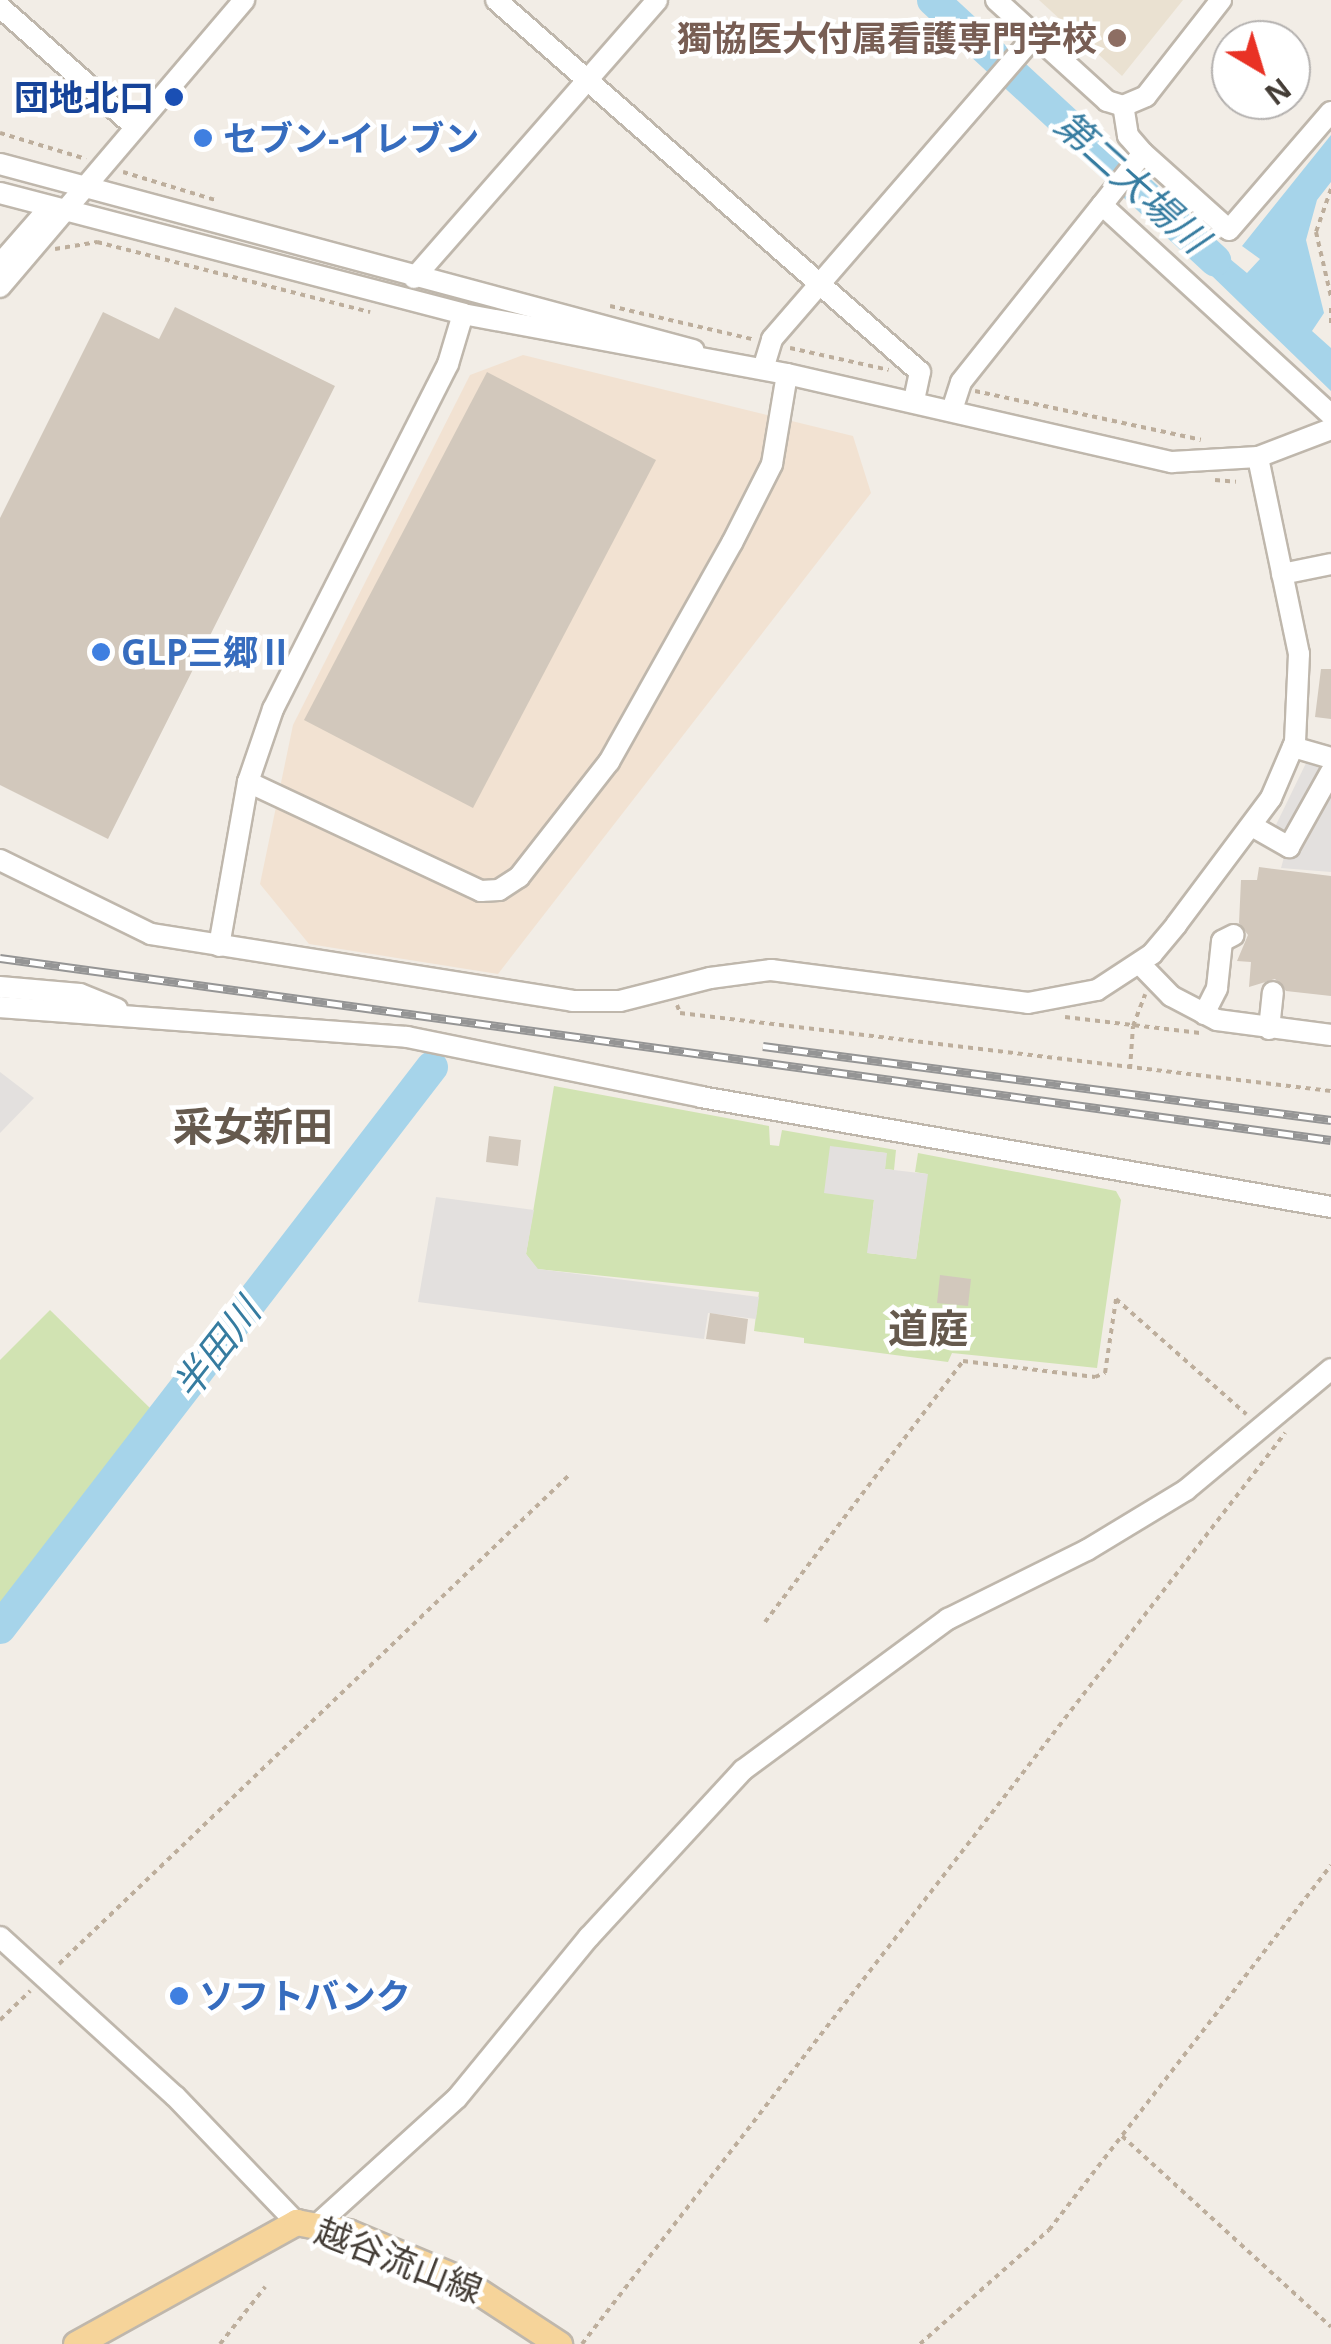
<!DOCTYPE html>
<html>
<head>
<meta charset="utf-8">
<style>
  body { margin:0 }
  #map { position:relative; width:1331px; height:2344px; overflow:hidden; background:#f2ede6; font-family:"Open Sans","Noto Sans JP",sans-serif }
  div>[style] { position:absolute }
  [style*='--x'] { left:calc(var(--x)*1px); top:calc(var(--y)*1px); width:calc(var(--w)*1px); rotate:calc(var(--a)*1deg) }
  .commercial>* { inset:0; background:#f2e2d2 }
  .education>* { inset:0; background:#eae1d1 }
  .green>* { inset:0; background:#d1e3b2 }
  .parking>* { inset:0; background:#e3e0de }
  .water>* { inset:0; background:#a6d4ea }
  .river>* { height:32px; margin:-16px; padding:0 16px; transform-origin:16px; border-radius:16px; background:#a6d4ea }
  .building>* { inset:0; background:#d2c8bc }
  .path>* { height:4px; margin-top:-2px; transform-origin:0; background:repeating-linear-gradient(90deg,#bdae9c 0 5px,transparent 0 10px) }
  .roads { filter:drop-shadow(2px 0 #bfb7ac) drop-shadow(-2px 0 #bfb7ac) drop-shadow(0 2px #bfb7ac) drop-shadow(0 -2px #bfb7ac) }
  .minor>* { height:20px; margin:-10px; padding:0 10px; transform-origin:10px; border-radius:10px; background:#fff }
  .major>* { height:25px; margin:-12.5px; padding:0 12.5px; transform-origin:12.5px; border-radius:12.5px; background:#f6d49a }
  .rail>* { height:9px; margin-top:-4.5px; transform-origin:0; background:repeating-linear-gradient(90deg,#fff 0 15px,#959595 0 30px); box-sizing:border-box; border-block:2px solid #959595 }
  .dots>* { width:28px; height:28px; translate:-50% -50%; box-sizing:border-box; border:5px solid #fff; border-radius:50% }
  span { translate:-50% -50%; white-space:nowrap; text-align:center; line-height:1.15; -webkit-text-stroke:9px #fff; paint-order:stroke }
  .education-label { font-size:35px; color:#785e54; font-weight:700 }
  .right { translate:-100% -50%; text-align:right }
  .transit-label { font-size:35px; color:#164399; font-weight:700 }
  .shop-label { font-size:35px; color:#366cbe; font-weight:700 }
  .left { translate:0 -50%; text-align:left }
  .street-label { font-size:35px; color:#443d36 }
  .water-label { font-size:38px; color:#367ca0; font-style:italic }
  .quarter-label { font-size:40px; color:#665a4e; font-weight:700 }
  .north { position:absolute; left:1211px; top:20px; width:100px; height:100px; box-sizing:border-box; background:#fff; border:2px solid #b4b1af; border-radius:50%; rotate:142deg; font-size:28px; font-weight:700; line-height:40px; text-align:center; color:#443d36 }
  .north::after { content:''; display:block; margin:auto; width:35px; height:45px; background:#e93225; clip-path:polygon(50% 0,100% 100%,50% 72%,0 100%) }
</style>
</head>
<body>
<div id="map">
  <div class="commercial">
    <div style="clip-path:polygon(523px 355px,853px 436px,871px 493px,498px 974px,309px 944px,260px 884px,293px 725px,470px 375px)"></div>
  </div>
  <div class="education">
    <div style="clip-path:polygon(1039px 0,1183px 0,1122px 76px)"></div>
  </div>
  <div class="green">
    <div style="clip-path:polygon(554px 1086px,769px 1126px,770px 1145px,779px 1146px,782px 1130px,896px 1150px,894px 1170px,885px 1169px,886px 1153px,830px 1147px,874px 1200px,868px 1253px,916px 1259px,927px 1174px,915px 1172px,918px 1153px,1116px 1191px,1121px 1200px,1097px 1368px,952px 1353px,948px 1362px,804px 1343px,804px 1338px,754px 1331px,759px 1292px,537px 1269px,526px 1254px)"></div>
    <div style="clip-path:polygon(50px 1310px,153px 1411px,0 1604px,0 1360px)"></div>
  </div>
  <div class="parking">
    <div style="clip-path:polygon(1331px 747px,1331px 872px,1281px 868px,1289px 839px,1273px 831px,1307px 761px,1321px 768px)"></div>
    <div style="clip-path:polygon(0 1072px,34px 1098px,0 1133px)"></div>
    <div style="clip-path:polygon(830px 1146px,887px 1153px,885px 1169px,928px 1174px,916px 1259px,867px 1253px,874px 1200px,824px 1193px)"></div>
    <div style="clip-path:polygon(436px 1197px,534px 1210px,526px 1254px,538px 1269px,759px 1297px,756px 1319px,708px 1313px,704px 1339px,418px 1302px)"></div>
  </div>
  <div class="water">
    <div style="clip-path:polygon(1331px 135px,1331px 182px,1317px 200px,1306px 240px,1324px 313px,1312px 331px,1331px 348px,1331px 391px,1177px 242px,1190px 226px,1247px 273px,1260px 259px,1242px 246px)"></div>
  </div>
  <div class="river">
    <div style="--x:933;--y:0;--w:384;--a:42.7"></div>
    <div style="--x:0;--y:1628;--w:708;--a:-52.4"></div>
  </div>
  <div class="building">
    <div style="clip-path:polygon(175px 307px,335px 386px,108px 839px,0 785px,0 518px,103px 312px,159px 339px)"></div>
    <div style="clip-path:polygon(487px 372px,656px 460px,473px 808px,304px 720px)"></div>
    <div style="clip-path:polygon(1321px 669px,1331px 669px,1331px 719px,1315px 717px)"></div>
    <div style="clip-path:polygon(1259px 867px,1331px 876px,1331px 996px,1286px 991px,1275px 979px,1249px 987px,1251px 962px,1237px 961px,1248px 935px,1239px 923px,1241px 880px,1257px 880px)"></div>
    <div style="clip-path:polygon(489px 1136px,521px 1140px,518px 1166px,486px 1162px)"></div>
    <div style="clip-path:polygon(940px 1275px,971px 1279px,968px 1306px,937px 1303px)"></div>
    <div style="clip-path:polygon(710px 1313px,748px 1319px,745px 1344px,706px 1339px)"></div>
  </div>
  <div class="path">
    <div style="--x:0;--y:133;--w:90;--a:16.8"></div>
    <div style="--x:123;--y:172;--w:96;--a:16.9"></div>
    <div style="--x:1331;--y:189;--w:46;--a:109.2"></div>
    <div style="--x:1316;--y:232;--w:67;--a:77"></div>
    <div style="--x:55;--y:249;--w:43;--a:-9.5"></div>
    <div style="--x:97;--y:242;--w:282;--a:14.4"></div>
    <div style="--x:610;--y:306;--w:146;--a:13.1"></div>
    <div style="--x:1331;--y:308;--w:15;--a:90"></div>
    <div style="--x:790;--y:348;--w:101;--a:12.5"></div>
    <div style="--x:975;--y:391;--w:231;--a:12.2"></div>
    <div style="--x:1215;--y:480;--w:21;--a:5"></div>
    <div style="--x:677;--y:1005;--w:9;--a:69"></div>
    <div style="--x:680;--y:1013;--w:656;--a:6.83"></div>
    <div style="--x:1065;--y:1017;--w:136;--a:6.8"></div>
    <div style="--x:1130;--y:1069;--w:43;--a:-86"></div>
    <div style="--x:1133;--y:1026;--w:34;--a:-69"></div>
    <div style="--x:765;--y:1622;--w:328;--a:-52.8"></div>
    <div style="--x:963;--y:1361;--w:133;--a:6.9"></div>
    <div style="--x:1095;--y:1377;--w:11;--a:-22"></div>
    <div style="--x:1105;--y:1373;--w:75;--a:-81.5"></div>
    <div style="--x:1116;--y:1299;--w:174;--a:41.5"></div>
    <div style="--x:59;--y:1964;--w:705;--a:-43.79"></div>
    <div style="--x:0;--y:2020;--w:42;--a:-44"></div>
    <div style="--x:1122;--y:2136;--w:283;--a:42.4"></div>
    <div style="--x:220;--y:2344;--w:73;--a:-51.7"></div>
    <div style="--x:582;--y:2344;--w:1151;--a:-52.34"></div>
    <div style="--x:920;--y:2344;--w:172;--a:-41.5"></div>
    <div style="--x:1049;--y:2230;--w:461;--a:-52.3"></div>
  </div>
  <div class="roads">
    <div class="minor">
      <div style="--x:496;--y:0;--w:564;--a:41.26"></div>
      <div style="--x:920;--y:372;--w:30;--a:102"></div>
      <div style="--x:996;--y:0;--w:150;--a:42.3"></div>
      <div style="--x:1107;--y:101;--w:17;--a:17"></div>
      <div style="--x:1123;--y:106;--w:25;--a:-23"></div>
      <div style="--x:1146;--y:96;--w:122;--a:-52"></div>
      <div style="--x:0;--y:7;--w:179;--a:41.6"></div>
      <div style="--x:1143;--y:153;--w:115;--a:41.8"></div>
      <div style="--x:1229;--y:230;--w:156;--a:-49.2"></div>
      <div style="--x:0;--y:164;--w:718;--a:15.02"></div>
      <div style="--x:0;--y:193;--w:479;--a:14.6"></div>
      <div style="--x:463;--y:314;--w:330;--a:10.5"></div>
      <div style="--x:787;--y:374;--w:395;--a:12.9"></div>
      <div style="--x:1172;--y:462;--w:86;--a:-3.3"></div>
      <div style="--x:1258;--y:457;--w:78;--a:-21"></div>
      <div style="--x:1102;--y:205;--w:66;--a:-51.7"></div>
      <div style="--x:1143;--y:153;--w:23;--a:-131"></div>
      <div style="--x:1128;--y:136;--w:30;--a:-99"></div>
      <div style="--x:0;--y:264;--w:64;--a:-48.8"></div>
      <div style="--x:42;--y:216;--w:22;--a:-18"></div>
      <div style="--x:414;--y:278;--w:369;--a:-48.8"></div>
      <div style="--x:0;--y:287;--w:377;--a:-49.6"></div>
      <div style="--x:763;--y:369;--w:31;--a:-73"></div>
      <div style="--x:772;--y:339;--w:402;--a:-49.1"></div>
      <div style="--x:952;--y:410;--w:29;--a:-72"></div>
      <div style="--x:961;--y:382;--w:226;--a:-51.5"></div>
      <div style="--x:1102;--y:205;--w:311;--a:42.5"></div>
      <div style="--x:1282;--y:574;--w:50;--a:-11.5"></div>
      <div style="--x:1293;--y:747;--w:40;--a:16"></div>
      <div style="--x:248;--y:782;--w:257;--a:25.1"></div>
      <div style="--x:481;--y:891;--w:18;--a:-3"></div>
      <div style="--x:499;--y:890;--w:24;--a:-33"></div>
      <div style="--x:519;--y:877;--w:146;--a:-52"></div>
      <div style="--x:609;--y:762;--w:251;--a:-60.7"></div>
      <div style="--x:732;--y:543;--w:89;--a:-63.1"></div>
      <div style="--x:772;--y:464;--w:91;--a:-80.5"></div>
      <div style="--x:1252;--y:826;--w:43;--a:29.6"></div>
      <div style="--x:1289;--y:847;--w:86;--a:-60.8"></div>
      <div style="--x:0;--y:860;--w:168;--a:26.1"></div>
      <div style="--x:151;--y:934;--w:426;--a:9"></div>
      <div style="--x:572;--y:1001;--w:48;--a:0"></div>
      <div style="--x:620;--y:1001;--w:93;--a:-14.3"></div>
      <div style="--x:710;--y:978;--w:62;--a:-7.5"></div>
      <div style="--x:771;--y:970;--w:259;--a:7.3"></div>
      <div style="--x:1028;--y:1003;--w:70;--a:-10.7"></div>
      <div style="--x:1097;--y:990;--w:66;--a:-33.2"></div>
      <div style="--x:1152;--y:954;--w:38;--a:-50"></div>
      <div style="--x:1176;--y:925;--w:159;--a:-53.2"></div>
      <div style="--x:1271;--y:798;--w:61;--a:-66.8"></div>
      <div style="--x:1295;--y:742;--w:88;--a:-87.4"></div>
      <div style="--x:1299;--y:654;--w:201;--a:-101.8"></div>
      <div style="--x:219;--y:946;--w:167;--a:-80"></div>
      <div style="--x:248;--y:782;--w:77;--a:-71.1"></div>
      <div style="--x:273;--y:709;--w:387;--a:-63.1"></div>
      <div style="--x:448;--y:364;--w:52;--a:-73.3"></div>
      <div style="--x:1140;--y:964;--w:45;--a:45.9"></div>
      <div style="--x:1171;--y:996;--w:52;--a:27.6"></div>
      <div style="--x:1217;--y:1020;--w:115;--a:7.5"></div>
      <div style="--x:0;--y:987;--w:80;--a:5"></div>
      <div style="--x:80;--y:994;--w:40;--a:22"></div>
      <div style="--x:0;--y:1007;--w:408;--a:4.2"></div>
      <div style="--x:407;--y:1037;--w:300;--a:11.5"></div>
      <div style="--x:701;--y:1097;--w:640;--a:9.9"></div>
      <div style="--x:1204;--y:1014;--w:29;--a:-63"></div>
      <div style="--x:1217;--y:988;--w:47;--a:-83.9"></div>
      <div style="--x:1222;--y:941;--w:13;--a:-27"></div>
      <div style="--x:1269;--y:1029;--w:37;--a:-84"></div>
      <div style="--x:0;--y:1937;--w:236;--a:42.3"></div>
      <div style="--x:175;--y:2096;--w:175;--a:46.2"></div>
      <div style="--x:319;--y:2223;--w:186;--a:-42.2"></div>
      <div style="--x:457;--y:2098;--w:208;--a:-50.7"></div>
      <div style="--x:589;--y:1937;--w:227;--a:-47.3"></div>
      <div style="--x:743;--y:1770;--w:255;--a:-36.4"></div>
      <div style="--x:948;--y:1619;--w:155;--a:-26.4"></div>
      <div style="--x:1087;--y:1550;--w:116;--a:-31.2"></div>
      <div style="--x:1186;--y:1490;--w:189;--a:-39.8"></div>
    </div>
    <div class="major">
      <div style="--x:76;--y:2344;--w:252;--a:-29"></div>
      <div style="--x:296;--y:2222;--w:53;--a:10.9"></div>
      <div style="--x:348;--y:2232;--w:119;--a:22.7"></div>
      <div style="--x:458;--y:2278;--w:121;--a:33.2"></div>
    </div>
  </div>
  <div class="rail">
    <div style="--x:0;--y:958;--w:1343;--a:7.79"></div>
    <div style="--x:763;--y:1046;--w:573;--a:7.42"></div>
  </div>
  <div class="dots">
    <div style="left:1117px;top:38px;background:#8d6e63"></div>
    <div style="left:174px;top:97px;background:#1a4fb4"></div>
    <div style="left:203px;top:138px;background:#3f7fe0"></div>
    <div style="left:101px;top:652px;background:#3f7fe0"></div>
    <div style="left:179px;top:1996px;background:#3f7fe0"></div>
  </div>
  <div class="education-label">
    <span class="right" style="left:1097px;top:38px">獨協医大付属看護専門学校</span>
  </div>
  <div class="transit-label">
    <span class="right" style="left:154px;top:97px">団地北口</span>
  </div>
  <div class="shop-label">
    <span class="left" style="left:223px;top:138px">セブン-イレブン</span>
    <span class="left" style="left:121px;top:652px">GLP三郷Ⅱ</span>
    <span class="left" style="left:199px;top:1996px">ソフトバンク</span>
  </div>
  <div class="street-label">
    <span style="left:399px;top:2260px;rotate:21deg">越谷流山線</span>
  </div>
  <div class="water-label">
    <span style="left:1132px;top:181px;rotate:42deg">第二大場川</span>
    <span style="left:216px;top:1348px;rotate:-52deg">半田川</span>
  </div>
  <div class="quarter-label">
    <span style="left:253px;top:1126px">采女新田</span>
    <span style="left:928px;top:1328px">道庭</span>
  </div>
  <div class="north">N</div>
</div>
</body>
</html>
